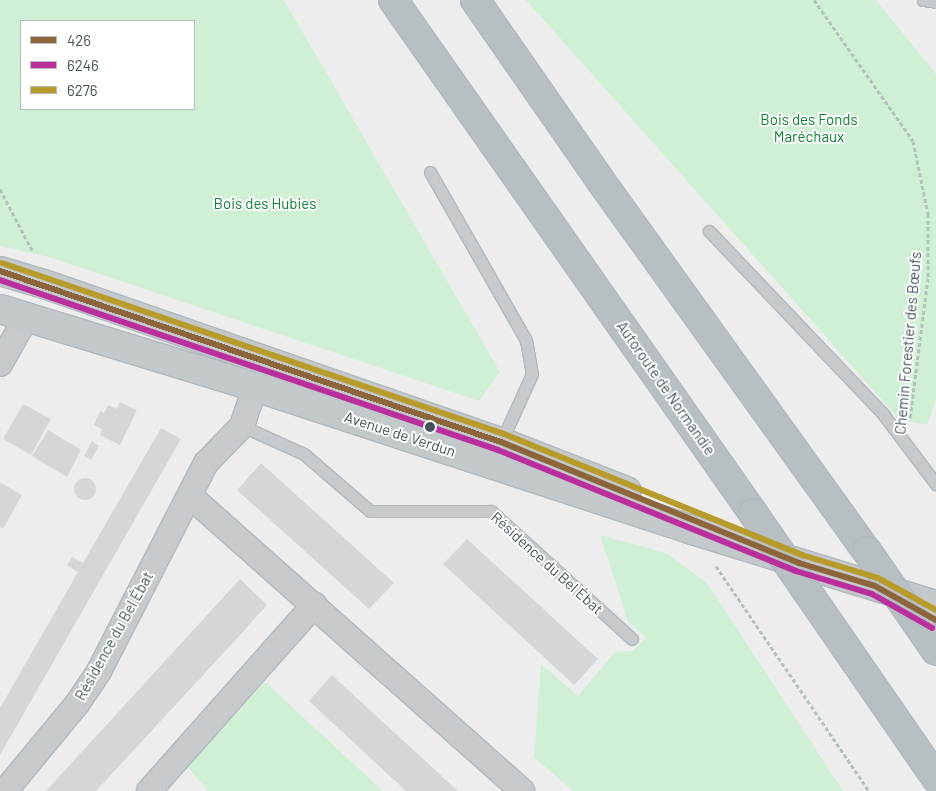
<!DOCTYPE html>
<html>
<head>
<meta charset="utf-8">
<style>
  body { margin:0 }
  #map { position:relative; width:936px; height:791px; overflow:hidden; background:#eeeded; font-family:Barlow,sans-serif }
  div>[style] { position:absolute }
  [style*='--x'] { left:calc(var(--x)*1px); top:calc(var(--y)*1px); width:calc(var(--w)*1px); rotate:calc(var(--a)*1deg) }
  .green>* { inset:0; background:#cff0d5 }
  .building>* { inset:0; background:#d5d6d7 }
  .round { border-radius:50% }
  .path>* { height:3px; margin-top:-1.5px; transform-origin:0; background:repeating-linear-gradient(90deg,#b3c2bb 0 4px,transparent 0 6.5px) }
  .roads { filter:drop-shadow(1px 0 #b1b9be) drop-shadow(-1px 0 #b1b9be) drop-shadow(0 1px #b1b9be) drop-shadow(0 -1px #b1b9be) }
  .lane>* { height:11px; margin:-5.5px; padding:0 5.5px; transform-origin:5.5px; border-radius:5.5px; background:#c7cacc }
  .street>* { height:24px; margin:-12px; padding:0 12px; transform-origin:12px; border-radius:12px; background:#c7cacc }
  .primary>* { height:28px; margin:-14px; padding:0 14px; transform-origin:14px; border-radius:14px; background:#c3c8cb }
  .highway>* { height:28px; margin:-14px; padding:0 14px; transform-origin:14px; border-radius:14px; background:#b8bfc3 }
  .bridges { filter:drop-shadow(1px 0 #b1b9be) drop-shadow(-1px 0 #b1b9be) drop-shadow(0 1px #b1b9be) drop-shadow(0 -1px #b1b9be) }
  .highway-bridge>* { height:28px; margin:-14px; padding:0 14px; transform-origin:14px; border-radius:14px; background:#b8bfc3 }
  .bus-1>* { height:6px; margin:-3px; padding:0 3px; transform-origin:3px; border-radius:3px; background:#8d653a }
  .bus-2>* { height:6px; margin:-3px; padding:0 3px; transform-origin:3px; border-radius:3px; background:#bb2e9e }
  .bus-3>* { height:6px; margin:-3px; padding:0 3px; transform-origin:3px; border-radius:3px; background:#b79c2b }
  .dots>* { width:14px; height:14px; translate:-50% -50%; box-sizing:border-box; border:2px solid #fff; border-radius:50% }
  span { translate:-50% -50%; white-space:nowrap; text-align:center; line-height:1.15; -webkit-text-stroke:4px #fff; paint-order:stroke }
  .park-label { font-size:15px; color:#0f8134 }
  .street-label { font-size:15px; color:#43545b }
  .legend { position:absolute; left:20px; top:20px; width:175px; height:90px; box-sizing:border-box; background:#fff; border:1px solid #b4bbbd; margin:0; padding:6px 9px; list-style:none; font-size:15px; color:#43545b }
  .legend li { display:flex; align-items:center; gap:10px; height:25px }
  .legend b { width:25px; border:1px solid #b4bbbd }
</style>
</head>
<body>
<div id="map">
  <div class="green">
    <div style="clip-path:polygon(evenodd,0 0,284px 0,500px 372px,479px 401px,49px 257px,0 246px,0 0,21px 21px,194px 21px,194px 109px,21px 109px,21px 21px)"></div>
    <div style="clip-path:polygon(526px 0,876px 0,936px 74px,936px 398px,927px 425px,900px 420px)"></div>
    <div style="clip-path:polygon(600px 535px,666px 553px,707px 583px,843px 791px,573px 791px,534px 757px,541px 664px,578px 696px,615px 652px,633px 651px,646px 638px,628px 621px)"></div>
    <div style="clip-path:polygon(265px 682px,383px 791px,208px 791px,187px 766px)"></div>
  </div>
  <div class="building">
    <div style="clip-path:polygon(120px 402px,137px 410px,120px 445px,100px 435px,102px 429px,94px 425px,100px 411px,104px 413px,108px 405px,117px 409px)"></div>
    <div style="clip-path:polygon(23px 404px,51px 419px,31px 455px,3px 439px)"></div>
    <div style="clip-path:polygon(161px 428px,181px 439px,0 755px,0 708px,78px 572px,67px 565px,72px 557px,83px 563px)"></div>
    <div style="clip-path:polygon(48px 430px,81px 450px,67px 477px,32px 456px)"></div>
    <div style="clip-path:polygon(92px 441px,99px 446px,91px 460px,84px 456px)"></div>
    <div style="clip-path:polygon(261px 463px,394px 583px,369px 609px,237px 490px)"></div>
    <div class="round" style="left:74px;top:478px;width:22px;height:22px"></div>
    <div style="clip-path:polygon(0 482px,22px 495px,3px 529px,0 527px)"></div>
    <div style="clip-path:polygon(467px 539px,598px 659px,574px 685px,443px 564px)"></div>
    <div style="clip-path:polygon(240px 579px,267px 605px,229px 647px,96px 791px,46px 791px)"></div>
    <div style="clip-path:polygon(332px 675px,372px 712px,458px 791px,406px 791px,309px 701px)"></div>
  </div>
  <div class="path">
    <div style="--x:814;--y:0;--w:172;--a:54.9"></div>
    <div style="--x:913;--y:141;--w:75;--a:78.4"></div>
    <div style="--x:928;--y:214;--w:64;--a:90"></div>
    <div style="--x:928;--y:278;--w:141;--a:97.3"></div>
    <div style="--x:0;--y:189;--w:71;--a:62.4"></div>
    <div style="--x:716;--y:566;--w:272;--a:55.8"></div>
  </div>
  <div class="roads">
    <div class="lane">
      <div style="--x:923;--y:0;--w:13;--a:9"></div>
      <div style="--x:430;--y:172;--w:193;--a:60.3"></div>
      <div style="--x:526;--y:340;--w:35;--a:80"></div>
      <div style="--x:532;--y:374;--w:75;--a:114.5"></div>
      <div style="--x:709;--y:231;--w:253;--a:46.4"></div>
      <div style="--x:883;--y:414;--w:88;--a:52.9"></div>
      <div style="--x:242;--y:426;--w:68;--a:24.3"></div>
      <div style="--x:304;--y:454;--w:87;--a:40.8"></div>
      <div style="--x:370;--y:511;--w:121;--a:0"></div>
      <div style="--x:491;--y:511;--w:190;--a:42.2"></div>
    </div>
    <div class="street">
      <div style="--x:0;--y:364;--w:55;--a:-60.6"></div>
      <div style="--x:190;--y:496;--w:444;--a:41.6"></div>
      <div style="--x:5;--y:791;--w:113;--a:-50.4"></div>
      <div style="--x:77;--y:704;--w:40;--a:-56"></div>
      <div style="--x:99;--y:671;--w:234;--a:-62.8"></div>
      <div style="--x:206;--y:463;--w:52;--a:-45.8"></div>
      <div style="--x:242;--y:426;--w:41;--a:-71.6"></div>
      <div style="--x:149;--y:791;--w:249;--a:-48.4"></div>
    </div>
    <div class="primary">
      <div style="--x:0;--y:271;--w:46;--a:16.5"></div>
      <div style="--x:44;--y:284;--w:484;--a:19.1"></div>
      <div style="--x:501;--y:442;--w:135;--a:21.3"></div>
      <div style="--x:0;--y:309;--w:267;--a:17"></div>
      <div style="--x:255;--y:387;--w:460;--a:18.1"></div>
      <div style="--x:692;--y:530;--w:255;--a:17.1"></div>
    </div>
    <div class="highway">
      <div style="--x:393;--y:0;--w:627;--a:54.94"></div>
      <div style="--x:475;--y:0;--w:219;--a:55.2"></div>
      <div style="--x:600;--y:180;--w:457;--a:54.3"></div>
    </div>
  </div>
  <div class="bridges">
    <div class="highway-bridge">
      <div style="--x:753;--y:513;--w:322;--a:55.4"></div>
      <div style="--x:867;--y:551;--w:121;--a:55.4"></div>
    </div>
  </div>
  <div class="bus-1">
    <div style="--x:0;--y:271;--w:529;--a:18.85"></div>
    <div style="--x:501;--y:442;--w:322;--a:22.1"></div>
    <div style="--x:799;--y:563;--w:79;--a:16.8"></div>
    <div style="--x:875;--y:586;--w:70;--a:29.1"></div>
  </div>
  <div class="bus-2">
    <div style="--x:0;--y:280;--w:526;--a:18.85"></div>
    <div style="--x:498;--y:450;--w:322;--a:22.1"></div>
    <div style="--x:796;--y:571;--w:79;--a:16.8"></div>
    <div style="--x:872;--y:594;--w:69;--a:29.5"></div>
  </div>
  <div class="bus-3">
    <div style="--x:2;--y:263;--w:530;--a:18.81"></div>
    <div style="--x:504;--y:434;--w:322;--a:22.1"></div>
    <div style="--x:802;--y:555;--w:79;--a:16.8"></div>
    <div style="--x:878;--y:578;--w:66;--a:28.9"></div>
  </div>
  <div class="dots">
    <div style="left:430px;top:427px;background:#43545b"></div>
  </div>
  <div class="park-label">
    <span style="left:809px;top:128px">Bois des Fonds<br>Maréchaux</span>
    <span style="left:265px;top:204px">Bois des Hubies</span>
  </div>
  <div class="street-label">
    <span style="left:908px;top:343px;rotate:-85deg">Chemin Forestier des Bœufs</span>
    <span style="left:666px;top:388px;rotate:55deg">Autoroute de Normandie</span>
    <span style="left:400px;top:434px;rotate:18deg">Avenue de Verdun</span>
    <span style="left:547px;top:563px;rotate:42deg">Résidence du Bel Ébat</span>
    <span style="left:114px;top:636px;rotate:-61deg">Résidence du Bel Ébat</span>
  </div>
  <ul class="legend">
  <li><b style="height:6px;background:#8d653a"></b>426</li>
  <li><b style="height:6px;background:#bb2e9e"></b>6246</li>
  <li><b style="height:6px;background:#b79c2b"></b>6276</li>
  </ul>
</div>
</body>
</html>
